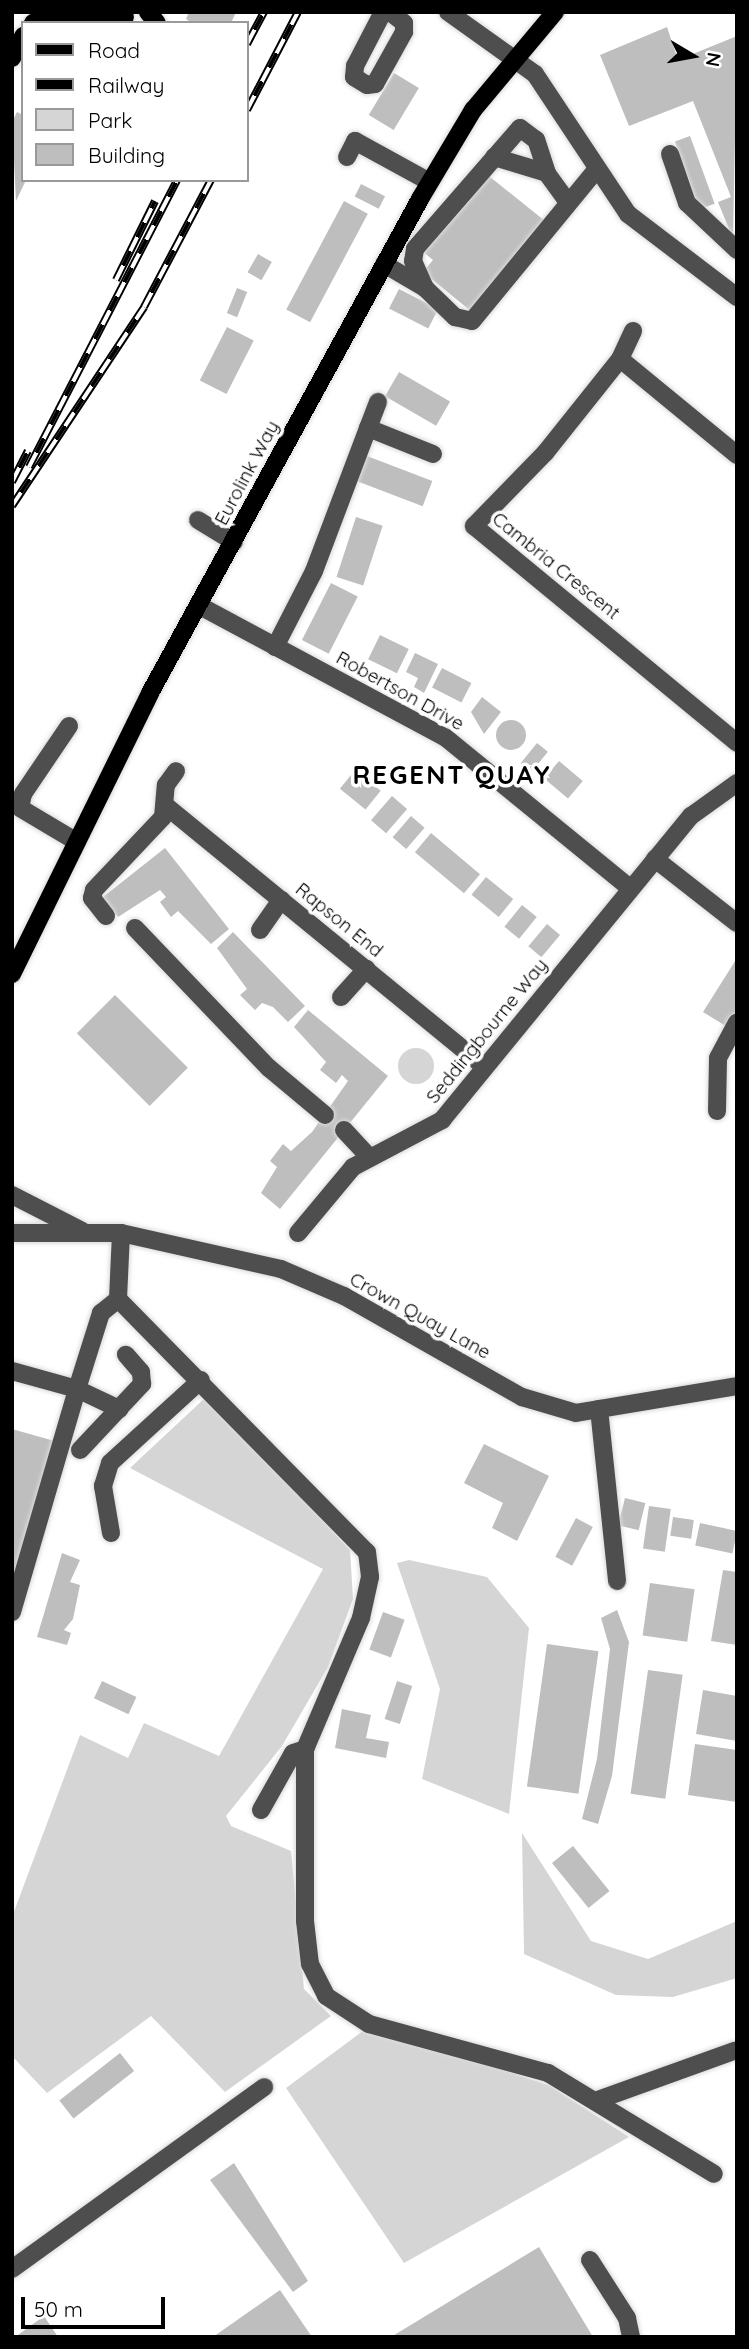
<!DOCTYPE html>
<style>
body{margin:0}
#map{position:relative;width:749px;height:2349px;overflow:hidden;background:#fff;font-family:Quicksand,sans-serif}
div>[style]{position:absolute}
.green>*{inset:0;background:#d5d5d5}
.round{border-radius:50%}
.building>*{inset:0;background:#bebebe;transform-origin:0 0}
.roads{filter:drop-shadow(0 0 2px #dbdbdb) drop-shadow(0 0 2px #dbdbdb)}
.minor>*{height:18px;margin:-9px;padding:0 9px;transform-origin:9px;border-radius:9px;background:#4e4e4e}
.major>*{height:18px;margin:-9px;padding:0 9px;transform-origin:9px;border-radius:9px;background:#000}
.rail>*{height:8px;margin-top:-4px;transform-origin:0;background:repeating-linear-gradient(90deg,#fff 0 16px,#000 0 32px);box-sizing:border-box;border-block:2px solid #000}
span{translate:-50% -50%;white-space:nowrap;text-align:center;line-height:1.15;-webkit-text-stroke:7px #fff;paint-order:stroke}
.street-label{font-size:19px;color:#000}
.district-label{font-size:26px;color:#000;font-weight:700;letter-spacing:2px}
.frame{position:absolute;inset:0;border:14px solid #000;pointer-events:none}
.legend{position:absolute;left:21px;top:21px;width:228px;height:161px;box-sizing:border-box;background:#fff;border:2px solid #999;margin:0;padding:9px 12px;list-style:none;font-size:21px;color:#000}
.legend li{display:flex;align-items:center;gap:14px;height:35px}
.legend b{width:35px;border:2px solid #999}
.north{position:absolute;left:658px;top:21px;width:70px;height:70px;-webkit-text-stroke:5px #fff;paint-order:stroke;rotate:100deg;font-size:19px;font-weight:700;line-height:28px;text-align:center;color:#000}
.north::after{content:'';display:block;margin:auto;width:24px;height:32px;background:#000;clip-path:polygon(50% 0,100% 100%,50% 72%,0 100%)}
.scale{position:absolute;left:21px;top:2297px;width:144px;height:32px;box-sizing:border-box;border:4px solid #000;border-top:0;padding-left:9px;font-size:21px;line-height:24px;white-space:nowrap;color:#000;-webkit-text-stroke:5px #fff;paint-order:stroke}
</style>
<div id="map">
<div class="green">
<div class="round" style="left:398px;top:1048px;width:36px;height:36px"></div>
<div style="clip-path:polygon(206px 1397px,350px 1550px,353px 1599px,328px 1667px,282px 1746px,226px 1816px,231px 1826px,291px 1851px,304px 1989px,331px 2016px,225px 2092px,151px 2016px,47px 2093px,12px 2056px,12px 1917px,80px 1735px,128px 1758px,144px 1723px,219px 1756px,323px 1569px,130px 1468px)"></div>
<div style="clip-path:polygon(409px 1560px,487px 1577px,529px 1628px,509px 1814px,422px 1779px,440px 1689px,397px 1563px)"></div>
<div style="clip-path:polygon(522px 1833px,591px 1941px,648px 1959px,737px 1921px,737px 1978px,673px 1997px,616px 1995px,524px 1954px)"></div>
<div style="clip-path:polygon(363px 2031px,429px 2044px,550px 2086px,629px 2137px,404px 2263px,286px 2088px)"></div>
</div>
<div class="building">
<div style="clip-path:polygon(189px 12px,236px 12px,231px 23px,192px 23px,186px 19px)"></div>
<div style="clip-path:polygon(667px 27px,678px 60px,737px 36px,733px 239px,718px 202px,731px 197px,693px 101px,629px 126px,600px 55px)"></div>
<div style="left:394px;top:73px;width:29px;height:49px;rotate:31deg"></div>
<div style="clip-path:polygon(17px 112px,23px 115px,26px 180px,16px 201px,12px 122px)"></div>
<div style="left:690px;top:136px;width:72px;height:16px;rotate:70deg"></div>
<div style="clip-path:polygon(484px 172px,545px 221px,472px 312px,423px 272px,433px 260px,422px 251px)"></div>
<div style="left:361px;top:184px;width:27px;height:14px;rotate:27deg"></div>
<div style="left:344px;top:201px;width:27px;height:123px;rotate:28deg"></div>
<div style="left:258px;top:254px;width:16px;height:21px;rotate:30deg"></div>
<div style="left:237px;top:288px;width:11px;height:27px;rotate:22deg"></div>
<div style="left:399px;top:289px;width:44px;height:22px;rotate:27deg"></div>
<div style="left:227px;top:327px;width:30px;height:60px;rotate:27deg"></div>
<div style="left:399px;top:372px;width:59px;height:28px;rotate:30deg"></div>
<div style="left:367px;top:456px;width:70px;height:27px;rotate:21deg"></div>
<div style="left:356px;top:517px;width:28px;height:63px;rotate:18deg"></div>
<div style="left:331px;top:583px;width:30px;height:64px;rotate:27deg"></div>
<div style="left:380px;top:635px;width:32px;height:27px;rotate:26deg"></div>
<div style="clip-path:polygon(415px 653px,438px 664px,424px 693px,414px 687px,418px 678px,406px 672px)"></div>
<div style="left:442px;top:668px;width:33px;height:22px;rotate:27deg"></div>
<div style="clip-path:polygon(482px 697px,501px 712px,484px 734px,471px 712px)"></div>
<div class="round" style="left:496px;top:720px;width:30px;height:30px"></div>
<div style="left:537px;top:743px;width:14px;height:26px;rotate:39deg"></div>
<div style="left:559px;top:761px;width:31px;height:23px;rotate:40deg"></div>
<div style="left:355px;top:770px;width:33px;height:24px;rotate:39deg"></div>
<div style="left:392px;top:796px;width:20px;height:32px;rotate:41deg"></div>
<div style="left:411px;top:816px;width:18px;height:28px;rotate:41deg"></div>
<div style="left:431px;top:833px;width:64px;height:25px;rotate:40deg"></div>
<div style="clip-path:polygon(165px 848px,229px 929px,211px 944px,178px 911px,171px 917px,160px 902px,166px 897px,160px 890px,118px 917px,103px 897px)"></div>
<div style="left:486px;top:877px;width:35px;height:23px;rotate:39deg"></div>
<div style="left:522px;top:905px;width:19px;height:28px;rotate:39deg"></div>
<div style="left:547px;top:924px;width:17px;height:29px;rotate:40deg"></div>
<div style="clip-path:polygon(233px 932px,305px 1006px,288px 1022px,273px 1007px,262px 1003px,255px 1010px,240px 995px,247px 989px,217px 948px)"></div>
<div style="clip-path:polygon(737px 958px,737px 1015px,729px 1028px,703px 1012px)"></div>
<div style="left:115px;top:995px;width:103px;height:54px;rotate:45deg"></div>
<div style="clip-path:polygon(308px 1010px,388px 1076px,280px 1209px,261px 1193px,277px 1167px,270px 1161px,283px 1144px,291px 1151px,312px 1132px,348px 1081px,342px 1075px,336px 1083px,320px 1070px,326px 1062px,294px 1027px)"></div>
<div style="clip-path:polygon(12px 1429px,58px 1442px,12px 1597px)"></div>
<div style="clip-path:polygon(484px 1444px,549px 1476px,517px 1541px,492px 1528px,503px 1503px,464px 1483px)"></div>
<div style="left:625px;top:1498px;width:21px;height:28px;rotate:14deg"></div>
<div style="left:649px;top:1506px;width:22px;height:43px;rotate:8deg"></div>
<div style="left:673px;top:1517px;width:21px;height:19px;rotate:8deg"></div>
<div style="left:576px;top:1518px;width:19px;height:44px;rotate:28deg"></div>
<div style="left:700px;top:1523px;width:38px;height:23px;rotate:12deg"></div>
<div style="clip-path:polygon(62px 1553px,80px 1560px,70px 1582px,80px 1585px,73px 1619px,64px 1630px,71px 1633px,67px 1645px,37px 1637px)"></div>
<div style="clip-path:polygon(723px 1570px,737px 1572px,737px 1645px,711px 1641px)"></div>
<div style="left:650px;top:1583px;width:45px;height:53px;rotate:8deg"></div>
<div style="clip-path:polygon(617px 1610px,629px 1642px,612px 1776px,598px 1824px,582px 1819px,597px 1759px,610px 1649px,601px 1618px)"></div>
<div style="left:383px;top:1612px;width:23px;height:40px;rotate:20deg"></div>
<div style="left:547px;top:1644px;width:52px;height:144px;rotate:8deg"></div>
<div style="left:648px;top:1670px;width:35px;height:125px;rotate:8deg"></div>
<div style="left:102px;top:1681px;width:38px;height:19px;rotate:25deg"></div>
<div style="left:397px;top:1681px;width:16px;height:40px;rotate:18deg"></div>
<div style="clip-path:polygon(703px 1690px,737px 1696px,737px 1741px,696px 1734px)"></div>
<div style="clip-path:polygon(342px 1709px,371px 1715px,366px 1738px,389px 1742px,386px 1758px,335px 1748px)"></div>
<div style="clip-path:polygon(695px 1744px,737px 1750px,737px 1802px,688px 1795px)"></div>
<div style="left:573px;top:1846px;width:58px;height:27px;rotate:51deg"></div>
<div style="left:120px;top:2053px;width:23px;height:77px;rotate:52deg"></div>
<div style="clip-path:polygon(234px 2163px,308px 2281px,293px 2292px,210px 2180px)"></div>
<div style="clip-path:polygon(539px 2247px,593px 2337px,391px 2337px)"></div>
<div style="clip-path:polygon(280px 2290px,312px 2337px,213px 2337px)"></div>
<div style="clip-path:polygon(44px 2316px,58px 2337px,15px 2337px)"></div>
</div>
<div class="roads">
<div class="minor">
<div style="left:383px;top:12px;width:61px;rotate:117.4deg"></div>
<div style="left:355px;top:66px;width:11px;rotate:95deg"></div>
<div style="left:354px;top:77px;width:15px;rotate:32deg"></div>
<div style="left:367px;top:85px;width:8px;rotate:-7deg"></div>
<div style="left:375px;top:84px;width:60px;rotate:-60.9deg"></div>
<div style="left:404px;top:32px;width:9px;rotate:-90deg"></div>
<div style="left:404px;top:23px;width:18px;rotate:-142deg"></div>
<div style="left:448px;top:12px;width:107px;rotate:35.5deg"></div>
<div style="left:535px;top:74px;width:168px;rotate:56.4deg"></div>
<div style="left:628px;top:214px;width:137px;rotate:37.3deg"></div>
<div style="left:670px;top:154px;width:52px;rotate:70.9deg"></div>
<div style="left:687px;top:203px;width:69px;rotate:43.2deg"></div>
<div style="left:347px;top:157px;width:18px;rotate:-63deg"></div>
<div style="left:355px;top:141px;width:85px;rotate:28.7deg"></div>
<div style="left:494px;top:157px;width:55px;rotate:16.8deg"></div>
<div style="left:567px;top:201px;width:34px;rotate:-126deg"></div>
<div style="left:547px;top:173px;width:35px;rotate:-108deg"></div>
<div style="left:536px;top:140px;width:20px;rotate:-143deg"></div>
<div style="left:520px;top:128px;width:160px;rotate:131deg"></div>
<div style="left:415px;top:249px;width:12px;rotate:99deg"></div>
<div style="left:413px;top:261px;width:30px;rotate:66deg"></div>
<div style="left:425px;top:288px;width:42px;rotate:44deg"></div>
<div style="left:455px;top:317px;width:17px;rotate:13deg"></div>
<div style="left:472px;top:321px;width:197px;rotate:-50.6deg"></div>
<div style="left:384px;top:264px;width:48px;rotate:30.3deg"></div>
<div style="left:620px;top:359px;width:31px;rotate:-65deg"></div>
<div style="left:368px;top:428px;width:28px;rotate:-69deg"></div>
<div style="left:737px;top:455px;width:151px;rotate:-140.6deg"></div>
<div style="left:620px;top:359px;width:120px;rotate:128.6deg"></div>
<div style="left:545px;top:453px;width:102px;rotate:134.2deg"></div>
<div style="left:474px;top:526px;width:341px;rotate:39.5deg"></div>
<div style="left:198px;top:520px;width:42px;rotate:31.4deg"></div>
<div style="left:200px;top:606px;width:279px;rotate:28.2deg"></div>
<div style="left:446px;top:738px;width:237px;rotate:39.2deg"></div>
<div style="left:275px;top:647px;width:85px;rotate:-62.8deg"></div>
<div style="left:314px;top:571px;width:153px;rotate:-69.3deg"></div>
<div style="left:368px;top:428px;width:70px;rotate:21.8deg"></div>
<div style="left:69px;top:726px;width:82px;rotate:124.1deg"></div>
<div style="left:23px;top:794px;width:14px;rotate:102deg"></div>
<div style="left:20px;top:808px;width:66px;rotate:30.8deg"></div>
<div style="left:166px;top:806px;width:412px;rotate:39.3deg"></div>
<div style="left:655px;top:859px;width:104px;rotate:38deg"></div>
<div style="left:106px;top:916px;width:23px;rotate:-128deg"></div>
<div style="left:92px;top:898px;width:8px;rotate:-76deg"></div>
<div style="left:94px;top:890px;width:100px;rotate:-46.6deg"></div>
<div style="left:163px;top:817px;width:32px;rotate:-85deg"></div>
<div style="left:166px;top:785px;width:17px;rotate:-54deg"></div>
<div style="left:135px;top:928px;width:194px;rotate:46.3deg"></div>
<div style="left:269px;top:1068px;width:73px;rotate:40deg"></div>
<div style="left:260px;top:930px;width:37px;rotate:-55deg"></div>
<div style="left:341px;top:997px;width:38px;rotate:-48deg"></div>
<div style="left:717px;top:1111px;width:53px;rotate:-88.9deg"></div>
<div style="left:718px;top:1058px;width:40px;rotate:-62deg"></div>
<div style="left:344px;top:1130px;width:38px;rotate:47deg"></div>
<div style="left:12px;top:1195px;width:79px;rotate:27.2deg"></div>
<div style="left:12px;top:1233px;width:109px"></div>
<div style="left:121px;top:1233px;width:164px;rotate:12.7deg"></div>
<div style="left:281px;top:1269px;width:69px;rotate:23.2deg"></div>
<div style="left:344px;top:1296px;width:205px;rotate:29.6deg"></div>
<div style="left:522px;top:1397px;width:56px;rotate:16.5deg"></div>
<div style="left:576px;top:1413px;width:163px;rotate:-9.5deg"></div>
<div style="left:121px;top:1233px;width:66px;rotate:92.6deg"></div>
<div style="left:118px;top:1299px;width:355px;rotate:45.5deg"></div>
<div style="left:367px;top:1552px;width:25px;rotate:83deg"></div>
<div style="left:370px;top:1577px;width:42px;rotate:102.4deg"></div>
<div style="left:361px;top:1618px;width:142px;rotate:113.1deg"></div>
<div style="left:305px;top:1749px;width:172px;rotate:90deg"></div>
<div style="left:305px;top:1921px;width:43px;rotate:83.4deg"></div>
<div style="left:310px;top:1964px;width:36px;rotate:63deg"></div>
<div style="left:326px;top:1996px;width:51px;rotate:33.1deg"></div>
<div style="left:369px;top:2024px;width:186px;rotate:15.3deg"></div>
<div style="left:548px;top:2073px;width:194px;rotate:31.3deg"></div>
<div style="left:298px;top:1233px;width:86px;rotate:-50.2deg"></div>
<div style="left:353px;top:1167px;width:101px;rotate:-27.8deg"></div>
<div style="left:442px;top:1120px;width:393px;rotate:-50.7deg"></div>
<div style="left:691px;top:816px;width:57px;rotate:-35.7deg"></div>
<div style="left:12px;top:1371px;width:67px;rotate:15.5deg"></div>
<div style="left:77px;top:1389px;width:80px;rotate:-72.5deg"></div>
<div style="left:101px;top:1313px;width:22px;rotate:-39deg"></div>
<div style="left:599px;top:1409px;width:173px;rotate:84deg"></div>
<div style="left:80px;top:1450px;width:91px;rotate:-46.8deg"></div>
<div style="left:142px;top:1384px;width:12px;rotate:-95deg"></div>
<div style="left:141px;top:1372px;width:23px;rotate:-131deg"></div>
<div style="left:111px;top:1533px;width:48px;rotate:-99.7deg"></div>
<div style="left:103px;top:1486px;width:24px;rotate:-73deg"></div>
<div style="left:110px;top:1463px;width:123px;rotate:-42.4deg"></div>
<div style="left:12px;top:1612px;width:232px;rotate:-73.7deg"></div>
<div style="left:77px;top:1389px;width:47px;rotate:25.5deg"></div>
<div style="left:261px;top:1810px;width:65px;rotate:-60.7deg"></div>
<div style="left:293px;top:1753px;width:13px;rotate:-18deg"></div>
<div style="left:595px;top:2101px;width:148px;rotate:-19.8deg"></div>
<div style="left:590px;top:2260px;width:69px;rotate:57.5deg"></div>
<div style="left:627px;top:2318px;width:19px;rotate:78deg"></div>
<div style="left:12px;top:2269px;width:311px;rotate:-35.8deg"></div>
</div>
<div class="major">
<div style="left:148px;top:12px;width:14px;rotate:51deg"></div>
<div style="left:33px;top:23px;width:19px;rotate:-28deg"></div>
<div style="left:50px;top:14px;width:75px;rotate:2.3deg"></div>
<div style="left:12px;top:58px;width:25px;rotate:-63deg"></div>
<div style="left:12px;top:974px;width:313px;rotate:-63.8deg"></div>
<div style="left:150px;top:693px;width:563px;rotate:-61.34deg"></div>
<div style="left:420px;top:199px;width:104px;rotate:-59.2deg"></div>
<div style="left:473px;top:110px;width:128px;rotate:-50.1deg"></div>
</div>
</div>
<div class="rail">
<div style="left:247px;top:44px;width:36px;rotate:-62deg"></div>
<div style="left:247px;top:110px;width:110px;rotate:-62.5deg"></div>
<div style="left:116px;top:280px;width:88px;rotate:-63.7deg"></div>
<div style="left:29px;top:467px;width:323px;rotate:-62.7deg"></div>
<div style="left:12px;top:482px;width:35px;rotate:-63deg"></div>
<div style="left:12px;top:506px;width:239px;rotate:-56.4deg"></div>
<div style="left:144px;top:307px;width:144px;rotate:-62.2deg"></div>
</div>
<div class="street-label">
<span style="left:247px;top:473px;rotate:-62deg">Eurolink Way</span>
<span style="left:556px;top:566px;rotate:39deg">Cambria Crescent</span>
<span style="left:400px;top:691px;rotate:29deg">Robertson Drive</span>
<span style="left:339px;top:920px;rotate:39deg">Rapson End</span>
<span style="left:487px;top:1031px;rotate:-51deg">Seddingbourne Way</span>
<span style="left:420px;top:1316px;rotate:29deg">Crown Quay Lane</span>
</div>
<div class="district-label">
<span style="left:452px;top:775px">REGENT QUAY</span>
</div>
<div class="frame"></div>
<ul class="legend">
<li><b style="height:9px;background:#000"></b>Road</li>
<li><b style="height:9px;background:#000"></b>Railway</li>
<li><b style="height:19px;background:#d5d5d5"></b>Park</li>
<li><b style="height:19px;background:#bebebe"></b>Building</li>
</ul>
<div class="north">N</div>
<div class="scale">50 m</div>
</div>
